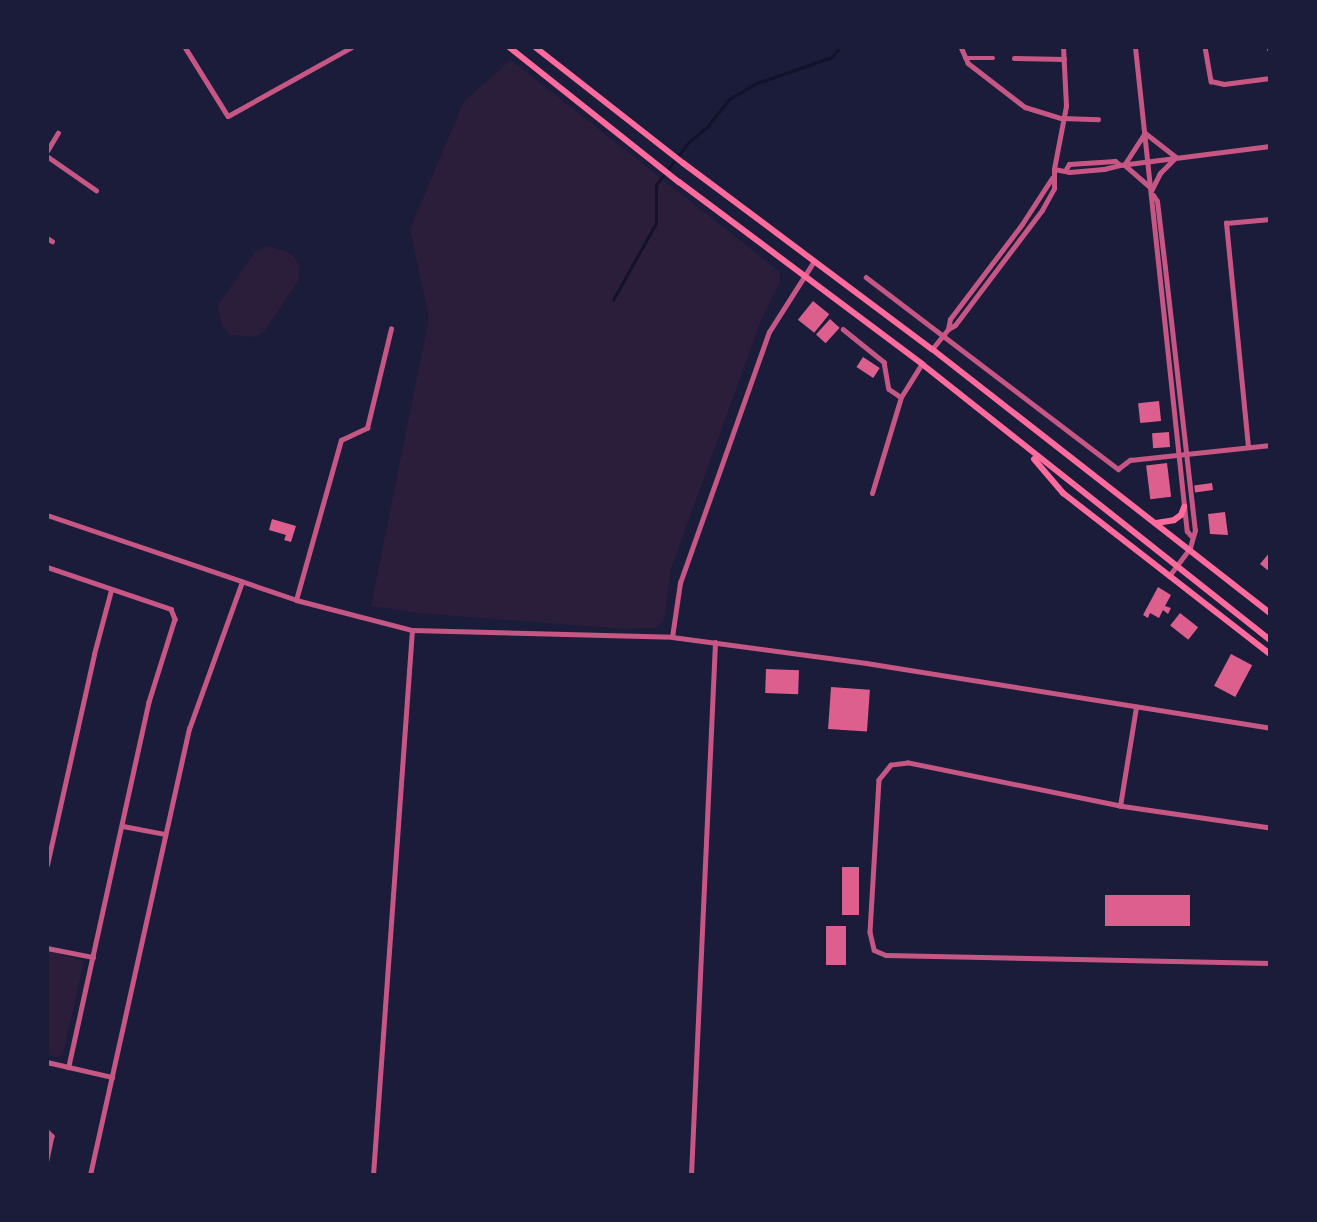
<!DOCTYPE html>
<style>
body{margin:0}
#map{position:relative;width:1317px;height:1222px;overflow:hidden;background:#1b1b3a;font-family:"Noto Sans",sans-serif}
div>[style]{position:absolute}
.green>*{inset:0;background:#2a1e3b}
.stream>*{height:2.5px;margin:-1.25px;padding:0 1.25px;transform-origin:1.25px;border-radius:1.25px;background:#12122b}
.building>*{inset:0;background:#dd5f8e;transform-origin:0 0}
.minor>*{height:4.5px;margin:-2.25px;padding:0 2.25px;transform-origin:2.25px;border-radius:2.25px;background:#c65784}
.tertiary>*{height:5px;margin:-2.5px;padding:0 2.5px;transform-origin:2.5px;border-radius:2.5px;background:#c65784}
.primary>*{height:6px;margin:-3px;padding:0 3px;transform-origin:3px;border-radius:3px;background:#ff6b9d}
span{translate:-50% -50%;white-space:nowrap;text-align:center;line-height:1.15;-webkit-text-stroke:6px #1b1b3a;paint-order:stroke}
.frame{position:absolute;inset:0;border:49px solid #1b1b3a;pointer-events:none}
</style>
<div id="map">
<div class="green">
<div style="clip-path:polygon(511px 60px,779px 271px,780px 281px,761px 320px,671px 569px,664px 620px,656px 628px,624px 629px,418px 613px,371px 606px,429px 318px,410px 229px,464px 101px)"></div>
<div style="clip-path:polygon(266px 246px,286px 251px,295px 258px,300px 268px,298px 281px,264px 332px,255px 337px,231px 335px,222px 326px,218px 305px,255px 252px)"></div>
<div style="clip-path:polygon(47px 951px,84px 961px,63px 1054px,58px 1057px,47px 1055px)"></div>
</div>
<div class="stream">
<div style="left:613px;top:300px;width:88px;rotate:-60.8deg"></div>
<div style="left:656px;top:223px;width:38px;rotate:-90deg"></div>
<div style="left:656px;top:185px;width:54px;rotate:-52.5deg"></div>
<div style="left:689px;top:142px;width:25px;rotate:-40deg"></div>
<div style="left:708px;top:126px;width:34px;rotate:-52deg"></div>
<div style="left:729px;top:99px;width:32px;rotate:-30deg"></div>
<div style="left:757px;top:83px;width:79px;rotate:-19.1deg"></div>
<div style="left:832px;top:57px;width:13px;rotate:-51deg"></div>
</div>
<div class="building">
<div style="left:813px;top:301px;width:21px;height:24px;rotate:39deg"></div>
<div style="left:830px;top:319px;width:13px;height:21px;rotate:42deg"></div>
<div style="left:863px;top:357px;width:20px;height:12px;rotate:33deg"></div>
<div style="left:1159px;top:401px;width:20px;height:21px;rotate:84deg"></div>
<div style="left:1169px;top:432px;width:15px;height:17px;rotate:86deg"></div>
<div style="left:1167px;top:463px;width:34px;height:21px;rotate:83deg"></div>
<div style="left:1212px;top:483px;width:7px;height:18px;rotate:82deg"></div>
<div style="clip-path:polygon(1225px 512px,1228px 535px,1210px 534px,1208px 514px)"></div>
<div style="clip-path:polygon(272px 519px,296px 526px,291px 542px,284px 540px,286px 535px,269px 530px)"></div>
<div style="clip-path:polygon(1270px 552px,1270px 572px,1260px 564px)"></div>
<div style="clip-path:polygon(1158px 587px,1171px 595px,1165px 606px,1171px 608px,1168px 614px,1163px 610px,1159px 618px,1150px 613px,1148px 618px,1143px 615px)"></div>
<div style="left:1180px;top:613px;width:23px;height:16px;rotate:38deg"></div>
<div style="left:1231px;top:654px;width:24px;height:36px;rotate:28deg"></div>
<div style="left:766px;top:669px;width:33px;height:24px;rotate:2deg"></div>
<div style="left:831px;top:687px;width:39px;height:42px;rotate:4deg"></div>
<div style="left:842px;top:867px;width:17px;height:48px"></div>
<div style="left:1105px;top:895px;width:85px;height:31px"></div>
<div style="left:846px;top:926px;width:39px;height:20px;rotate:90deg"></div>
</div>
<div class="minor">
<div style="left:185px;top:47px;width:81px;rotate:58.1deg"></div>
<div style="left:228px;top:116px;width:142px;rotate:-29.1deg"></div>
<div style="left:961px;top:47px;width:17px;rotate:66deg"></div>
<div style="left:968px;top:63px;width:72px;rotate:37.7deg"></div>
<div style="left:1025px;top:107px;width:39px;rotate:17deg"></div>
<div style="left:1062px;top:118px;width:36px;rotate:2deg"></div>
<div style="left:1205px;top:47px;width:35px;rotate:80deg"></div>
<div style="left:1211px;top:81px;width:13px;rotate:13deg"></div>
<div style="left:1224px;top:84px;width:46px;rotate:-7.4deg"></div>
<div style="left:1269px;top:47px;width:3px;rotate:72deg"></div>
<div style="left:965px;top:58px;width:28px"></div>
<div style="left:1014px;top:58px;width:50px;rotate:1.1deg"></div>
<div style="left:47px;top:151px;width:21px;rotate:-59deg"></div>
<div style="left:47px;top:156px;width:60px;rotate:34.8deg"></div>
<div style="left:1054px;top:169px;width:64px;rotate:-79.2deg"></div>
<div style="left:1066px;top:106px;width:59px;rotate:-92.9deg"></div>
<div style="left:47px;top:238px;width:6px;rotate:31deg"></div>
<div style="left:866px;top:277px;width:317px;rotate:37.3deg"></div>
<div style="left:1118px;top:469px;width:15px;rotate:-37deg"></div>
<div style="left:1130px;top:460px;width:141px;rotate:-6.1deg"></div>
<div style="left:843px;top:329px;width:53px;rotate:38.8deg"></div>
<div style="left:884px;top:362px;width:27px;rotate:80deg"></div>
<div style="left:889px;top:389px;width:14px;rotate:34deg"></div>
<div style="left:1248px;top:447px;width:225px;rotate:-95.6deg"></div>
<div style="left:1226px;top:223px;width:44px;rotate:-5.2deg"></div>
<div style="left:47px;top:567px;width:131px;rotate:18.7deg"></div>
<div style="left:171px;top:609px;width:11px;rotate:68deg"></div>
<div style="left:175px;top:619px;width:87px;rotate:107.4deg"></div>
<div style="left:149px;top:702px;width:374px;rotate:102.4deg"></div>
<div style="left:296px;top:600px;width:166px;rotate:-74.3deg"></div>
<div style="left:341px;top:440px;width:29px;rotate:-25deg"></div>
<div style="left:367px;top:428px;width:102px;rotate:-76.4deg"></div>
<div style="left:672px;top:637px;width:55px;rotate:-81.6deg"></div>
<div style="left:680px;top:583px;width:266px;rotate:-70.5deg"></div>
<div style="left:769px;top:332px;width:84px;rotate:-57.6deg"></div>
<div style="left:1120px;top:806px;width:100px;rotate:-80.8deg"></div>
<div style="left:123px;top:826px;width:43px;rotate:10.8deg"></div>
<div style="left:1270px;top:828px;width:152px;rotate:-171.7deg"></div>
<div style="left:1120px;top:806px;width:216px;rotate:-168.5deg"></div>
<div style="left:908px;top:763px;width:17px;rotate:173deg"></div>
<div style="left:891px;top:765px;width:19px;rotate:129deg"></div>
<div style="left:879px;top:780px;width:152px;rotate:93.4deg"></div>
<div style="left:870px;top:932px;width:18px;rotate:77deg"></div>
<div style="left:874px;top:950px;width:13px;rotate:23deg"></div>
<div style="left:886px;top:955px;width:384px;rotate:1.2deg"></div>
<div style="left:47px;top:865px;width:216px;rotate:-77.4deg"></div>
<div style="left:94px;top:654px;width:66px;rotate:-75.1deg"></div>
<div style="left:47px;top:948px;width:47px;rotate:11.1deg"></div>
<div style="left:47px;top:1062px;width:67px;rotate:13deg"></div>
<div style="left:47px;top:1131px;width:7px;rotate:45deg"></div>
<div style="left:52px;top:1136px;width:25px;rotate:102deg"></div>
<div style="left:90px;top:1175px;width:457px;rotate:-77.5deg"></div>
<div style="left:189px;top:729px;width:156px;rotate:-70.2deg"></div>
<div style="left:373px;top:1175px;width:546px;rotate:-85.91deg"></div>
<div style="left:691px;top:1175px;width:533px;rotate:-87.42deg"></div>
</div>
<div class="tertiary">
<div style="left:1135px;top:47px;width:487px;rotate:83.9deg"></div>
<div style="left:1187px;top:531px;width:6px;rotate:51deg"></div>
<div style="left:1145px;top:133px;width:39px;rotate:38deg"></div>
<div style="left:1176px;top:157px;width:23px;rotate:135deg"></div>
<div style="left:1160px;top:173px;width:18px;rotate:117deg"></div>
<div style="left:1152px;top:189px;width:37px;rotate:-139deg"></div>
<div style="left:1124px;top:165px;width:38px;rotate:-57deg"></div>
<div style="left:1066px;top:169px;width:6px;rotate:-59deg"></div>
<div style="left:1069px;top:164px;width:46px;rotate:-3.7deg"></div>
<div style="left:1115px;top:161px;width:6px;rotate:39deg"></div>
<div style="left:1153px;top:195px;width:7px;rotate:56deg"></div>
<div style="left:1157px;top:201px;width:67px;rotate:83.2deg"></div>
<div style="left:1165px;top:268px;width:264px;rotate:83.5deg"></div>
<div style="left:1195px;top:530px;width:19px;rotate:106deg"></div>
<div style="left:1190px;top:548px;width:35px;rotate:127deg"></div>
<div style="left:948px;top:329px;width:10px;rotate:-79deg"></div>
<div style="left:950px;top:319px;width:119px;rotate:-52.8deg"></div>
<div style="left:1022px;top:224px;width:55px;rotate:-56.9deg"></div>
<div style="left:932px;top:349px;width:26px;rotate:-51deg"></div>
<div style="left:948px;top:329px;width:8px;rotate:-30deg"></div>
<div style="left:955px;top:325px;width:144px;rotate:-52.9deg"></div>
<div style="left:1042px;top:210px;width:25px;rotate:-61deg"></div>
<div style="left:1054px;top:188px;width:19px;rotate:-90deg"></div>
<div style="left:1054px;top:169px;width:15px;rotate:11deg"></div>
<div style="left:1069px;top:172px;width:35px;rotate:-5deg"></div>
<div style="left:1104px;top:169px;width:16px;rotate:-14deg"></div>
<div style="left:1120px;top:165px;width:151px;rotate:-7.2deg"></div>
<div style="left:872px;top:493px;width:100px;rotate:-73.2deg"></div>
<div style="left:901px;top:397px;width:39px;rotate:-58deg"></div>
<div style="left:47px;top:515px;width:263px;rotate:18.8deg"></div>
<div style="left:296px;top:600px;width:120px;rotate:14.5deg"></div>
<div style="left:412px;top:630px;width:260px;rotate:1.5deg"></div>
<div style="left:672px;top:637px;width:196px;rotate:7.6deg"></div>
<div style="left:866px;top:663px;width:409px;rotate:9.1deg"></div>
</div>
<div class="primary">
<div style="left:509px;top:47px;width:217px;rotate:38.5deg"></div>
<div style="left:679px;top:182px;width:304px;rotate:36.8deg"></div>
<div style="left:922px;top:364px;width:444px;rotate:38.4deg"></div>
<div style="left:535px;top:47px;width:188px;rotate:38.1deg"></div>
<div style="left:683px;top:163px;width:311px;rotate:36.8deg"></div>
<div style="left:932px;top:349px;width:429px;rotate:38deg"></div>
<div style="left:1034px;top:459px;width:45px;rotate:49.5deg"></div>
<div style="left:1063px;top:493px;width:262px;rotate:37.9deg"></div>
<div style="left:1156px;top:523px;width:18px;rotate:-9deg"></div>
<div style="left:1174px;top:520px;width:9px;rotate:-36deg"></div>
<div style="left:1181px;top:515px;width:9px;rotate:-69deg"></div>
</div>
<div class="frame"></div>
</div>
